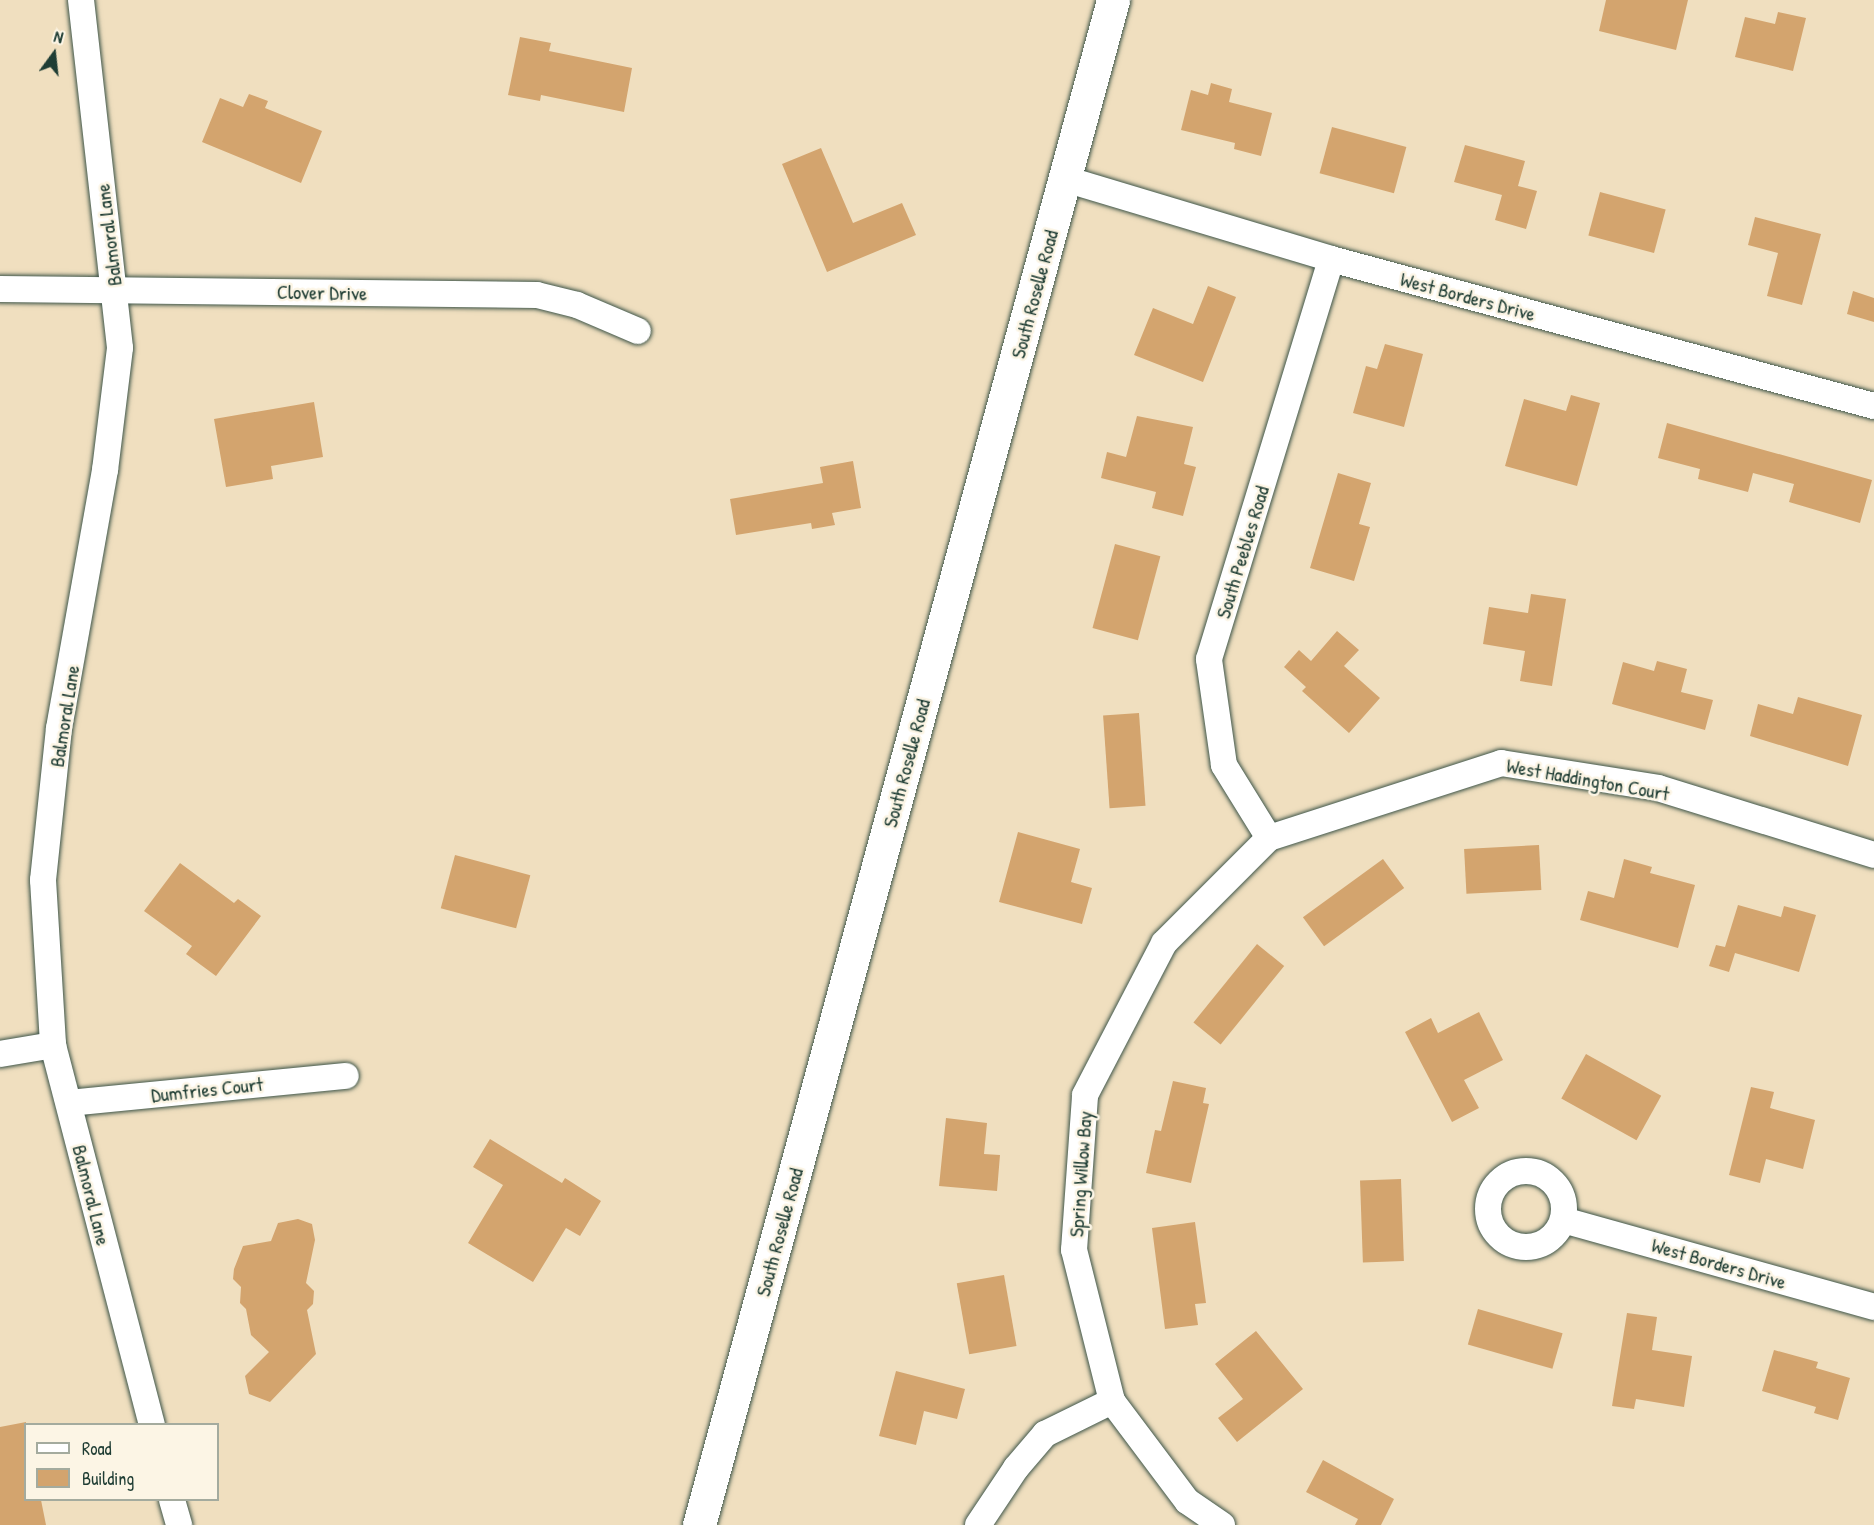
<!DOCTYPE html>
<style>
body{margin:0}
#map{position:relative;width:1874px;height:1525px;overflow:hidden;background:#f0dfbf;font-family:"Patrick Hand",sans-serif}
div>[style]{position:absolute}
.building>*{inset:0;background:#d3a46e;transform-origin:0 0}
.roads{filter:drop-shadow(0 0 2px #3e5549) drop-shadow(0 0 2px #3e5549)}
.street>*{height:26px;margin:-13px;padding:0 13px;transform-origin:13px;border-radius:13px;background:#fff}
.street>.ring{margin:-13px;padding:0;box-sizing:content-box;background:none;border:26px solid #fff;border-radius:50%}
.secondary>*{height:33px;margin:-16.5px;padding:0 16.5px;transform-origin:16.5px;border-radius:16.5px;background:#fff}
span{translate:-50% -50%;white-space:nowrap;text-align:center;line-height:1.15;-webkit-text-stroke:5px #fcf5e5;paint-order:stroke}
.street-label{font-size:20px;color:#1f3d34}
.legend{position:absolute;left:24px;top:1423px;width:195px;height:78px;box-sizing:border-box;background:#fcf5e5;border:2px solid #a4ab9e;margin:0;padding:8px 10px;list-style:none;font-size:18px;color:#1f3d34}
.legend li{display:flex;align-items:center;gap:12px;height:30px}
.legend b{width:30px;border:2px solid #a4ab9e}
.north{position:absolute;left:24px;top:24px;width:60px;height:60px;-webkit-text-stroke:4px #fcf5e5;paint-order:stroke;rotate:15deg;font-size:16px;font-weight:700;line-height:24px;text-align:center;color:#1f3d34}
.north::after{content:'';display:block;margin:auto;width:21px;height:27px;background:#1f3d34;clip-path:polygon(50% 0,100% 100%,50% 72%,0 100%)}
</style>
<div id="map">
<div class="building">
<div style="clip-path:polygon(1606px 0,1688px 0,1676px 50px,1599px 31px)"></div>
<div style="clip-path:polygon(1778px 12px,1806px 18px,1793px 71px,1735px 57px,1745px 17px,1775px 24px)"></div>
<div style="clip-path:polygon(520px 37px,551px 43px,549px 51px,632px 68px,624px 112px,541px 95px,540px 101px,508px 95px)"></div>
<div style="clip-path:polygon(1211px 83px,1232px 89px,1229px 102px,1272px 113px,1261px 156px,1234px 149px,1235px 143px,1181px 130px,1191px 90px,1208px 95px)"></div>
<div style="clip-path:polygon(249px 94px,268px 101px,265px 108px,322px 131px,301px 183px,202px 142px,220px 98px,243px 107px)"></div>
<div style="left:1332px;top:127px;width:77px;height:48px;rotate:15deg"></div>
<div style="clip-path:polygon(1465px 145px,1525px 161px,1518px 186px,1537px 191px,1526px 229px,1495px 220px,1502px 195px,1454px 182px)"></div>
<div style="clip-path:polygon(821px 148px,853px 223px,902px 203px,916px 235px,827px 272px,782px 164px)"></div>
<div style="left:1600px;top:192px;width:68px;height:45px;rotate:15deg"></div>
<div style="clip-path:polygon(1755px 217px,1821px 234px,1802px 305px,1767px 296px,1778px 253px,1748px 245px)"></div>
<div style="clip-path:polygon(1208px 286px,1236px 297px,1203px 382px,1134px 355px,1153px 308px,1193px 324px)"></div>
<div style="clip-path:polygon(1853px 291px,1874px 298px,1874px 322px,1847px 314px)"></div>
<div style="clip-path:polygon(1385px 344px,1423px 354px,1404px 427px,1353px 413px,1366px 366px,1377px 369px)"></div>
<div style="clip-path:polygon(1571px 395px,1600px 403px,1577px 486px,1505px 466px,1524px 399px,1566px 411px)"></div>
<div style="clip-path:polygon(314px 402px,323px 457px,271px 466px,273px 479px,226px 487px,214px 419px)"></div>
<div style="clip-path:polygon(1137px 416px,1193px 427px,1184px 464px,1196px 467px,1183px 516px,1152px 508px,1156px 492px,1101px 478px,1107px 452px,1126px 457px)"></div>
<div style="clip-path:polygon(1667px 423px,1872px 480px,1860px 523px,1789px 502px,1794px 484px,1753px 473px,1748px 492px,1698px 479px,1700px 469px,1658px 458px)"></div>
<div style="clip-path:polygon(853px 461px,861px 508px,832px 513px,835px 525px,812px 529px,811px 523px,736px 535px,730px 499px,823px 483px,820px 467px)"></div>
<div style="clip-path:polygon(1338px 473px,1371px 483px,1359px 524px,1370px 527px,1354px 581px,1310px 568px)"></div>
<div style="left:1115px;top:544px;width:47px;height:87px;rotate:15deg"></div>
<div style="clip-path:polygon(1531px 594px,1566px 599px,1552px 686px,1520px 681px,1525px 651px,1483px 644px,1489px 607px,1528px 613px)"></div>
<div style="clip-path:polygon(1337px 631px,1359px 650px,1344px 666px,1380px 698px,1349px 733px,1302px 691px,1306px 687px,1284px 667px,1299px 650px,1311px 661px)"></div>
<div style="clip-path:polygon(1657px 661px,1687px 669px,1681px 692px,1713px 700px,1705px 730px,1612px 704px,1623px 662px,1654px 671px)"></div>
<div style="clip-path:polygon(1798px 697px,1862px 715px,1848px 766px,1750px 736px,1758px 704px,1793px 714px)"></div>
<div style="left:1139px;top:713px;width:93px;height:36px;rotate:86deg"></div>
<div style="clip-path:polygon(1018px 832px,1080px 849px,1071px 882px,1092px 888px,1082px 924px,999px 902px)"></div>
<div style="left:1539px;top:845px;width:45px;height:75px;rotate:87deg"></div>
<div style="left:455px;top:855px;width:78px;height:55px;rotate:15deg"></div>
<div style="left:1383px;top:859px;width:36px;height:99px;rotate:54deg"></div>
<div style="clip-path:polygon(1624px 859px,1652px 867px,1650px 873px,1695px 885px,1678px 948px,1580px 920px,1588px 891px,1614px 898px)"></div>
<div style="clip-path:polygon(180px 863px,234px 903px,238px 899px,261px 916px,216px 976px,186px 954px,192px 946px,144px 911px)"></div>
<div style="clip-path:polygon(1738px 905px,1781px 917px,1784px 906px,1816px 915px,1799px 972px,1735px 953px,1729px 972px,1709px 966px,1716px 945px,1725px 947px)"></div>
<div style="left:1257px;top:944px;width:35px;height:101px;rotate:39deg"></div>
<div style="clip-path:polygon(1479px 1012px,1503px 1060px,1464px 1080px,1479px 1108px,1452px 1122px,1405px 1032px,1431px 1018px,1438px 1033px)"></div>
<div style="left:1586px;top:1054px;width:86px;height:51px;rotate:29deg"></div>
<div style="clip-path:polygon(1173px 1081px,1206px 1088px,1203px 1103px,1209px 1104px,1191px 1183px,1146px 1173px,1155px 1130px,1161px 1131px)"></div>
<div style="clip-path:polygon(1751px 1087px,1774px 1092px,1770px 1108px,1815px 1120px,1803px 1169px,1766px 1159px,1760px 1183px,1729px 1175px)"></div>
<div style="clip-path:polygon(946px 1118px,987px 1123px,984px 1154px,1000px 1155px,997px 1191px,939px 1186px)"></div>
<div style="clip-path:polygon(490px 1139px,562px 1183px,565px 1178px,601px 1201px,580px 1236px,566px 1228px,533px 1282px,468px 1243px,503px 1185px,473px 1167px)"></div>
<div style="left:1401px;top:1179px;width:82px;height:41px;rotate:88deg"></div>
<div style="clip-path:polygon(298px 1219px,312px 1224px,315px 1240px,306px 1283px,314px 1291px,313px 1304px,307px 1310px,316px 1354px,270px 1402px,249px 1394px,245px 1376px,269px 1352px,251px 1335px,246px 1309px,240px 1303px,241px 1287px,233px 1279px,234px 1269px,243px 1246px,271px 1241px,278px 1223px)"></div>
<div style="clip-path:polygon(1195px 1222px,1206px 1303px,1195px 1304px,1198px 1325px,1165px 1329px,1152px 1228px)"></div>
<div style="left:1004px;top:1275px;width:72px;height:48px;rotate:80deg"></div>
<div style="left:1478px;top:1309px;width:88px;height:37px;rotate:16deg"></div>
<div style="clip-path:polygon(1627px 1313px,1657px 1317px,1652px 1350px,1692px 1356px,1684px 1407px,1636px 1399px,1634px 1409px,1612px 1406px)"></div>
<div style="clip-path:polygon(1256px 1331px,1303px 1389px,1237px 1442px,1218px 1418px,1243px 1399px,1215px 1364px)"></div>
<div style="clip-path:polygon(1774px 1350px,1818px 1362px,1816px 1368px,1850px 1378px,1838px 1420px,1814px 1413px,1816px 1407px,1762px 1391px)"></div>
<div style="clip-path:polygon(896px 1371px,965px 1389px,957px 1419px,924px 1411px,916px 1445px,879px 1436px)"></div>
<div style="clip-path:polygon(26px 1422px,26px 1500px,41px 1500px,46px 1525px,0 1525px,0 1427px)"></div>
<div style="clip-path:polygon(1323px 1460px,1394px 1499px,1381px 1525px,1355px 1525px,1358px 1519px,1306px 1492px)"></div>
</div>
<div class="roads">
<div class="street">
<div style="left:81px;top:0;width:350px;rotate:83.6deg"></div>
<div style="left:120px;top:348px;width:123px;rotate:97deg"></div>
<div style="left:105px;top:470px;width:262px;rotate:100.1deg"></div>
<div style="left:59px;top:728px;width:153px;rotate:96deg"></div>
<div style="left:43px;top:880px;width:165px;rotate:86.5deg"></div>
<div style="left:53px;top:1045px;width:392px;rotate:75.4deg"></div>
<div style="left:1065px;top:179px;width:278px;rotate:16.7deg"></div>
<div style="left:1331px;top:259px;width:563px;rotate:15.15deg"></div>
<div style="left:0;top:289px;width:537px;rotate:0.64deg"></div>
<div style="left:537px;top:295px;width:41px;rotate:14deg"></div>
<div style="left:577px;top:305px;width:66px;rotate:23.1deg"></div>
<div style="left:1269px;top:838px;width:86px;rotate:-121.7deg"></div>
<div style="left:1224px;top:765px;width:107px;rotate:-98.1deg"></div>
<div style="left:1209px;top:659px;width:418px;rotate:-73deg"></div>
<div style="left:0;top:1054px;width:54px;rotate:-9.6deg"></div>
<div style="left:69px;top:1103px;width:278px;rotate:-5.6deg"></div>
<div class="ring" style="left:1488px;top:1171px;width:50px;height:50px"></div>
<div style="left:1563px;top:1220px;width:323px;rotate:15.6deg"></div>
<div style="left:172px;top:1500px;width:26px;rotate:74deg"></div>
<div style="left:978px;top:1525px;width:69px;rotate:-56.3deg"></div>
<div style="left:1016px;top:1468px;width:45px;rotate:-49.5deg"></div>
<div style="left:1045px;top:1434px;width:75px;rotate:-26.2deg"></div>
<div style="left:1222px;top:1525px;width:42px;rotate:-145.6deg"></div>
<div style="left:1187px;top:1501px;width:125px;rotate:-126.9deg"></div>
<div style="left:1112px;top:1401px;width:156px;rotate:-104.1deg"></div>
<div style="left:1074px;top:1250px;width:155px;rotate:-85.9deg"></div>
<div style="left:1085px;top:1095px;width:171px;rotate:-62.5deg"></div>
<div style="left:1164px;top:943px;width:148px;rotate:-45deg"></div>
<div style="left:1269px;top:838px;width:244px;rotate:-17.9deg"></div>
<div style="left:1501px;top:763px;width:159px;rotate:9deg"></div>
<div style="left:1658px;top:788px;width:226px;rotate:17.2deg"></div>
</div>
<div class="secondary">
<div style="left:699px;top:1525px;width:1580px;rotate:-74.81deg"></div>
</div>
</div>
<div class="street-label">
<span style="left:108px;top:235px;rotate:-97deg">Balmoral Lane</span>
<span style="left:322px;top:292px;rotate:1deg">Clover Drive</span>
<span style="left:1034px;top:294px;rotate:-75deg">South Roselle Road</span>
<span style="left:1468px;top:296px;rotate:15deg">West Borders Drive</span>
<span style="left:1242px;top:552px;rotate:-73deg">South Peebles Road</span>
<span style="left:64px;top:716px;rotate:-81deg">Balmoral Lane</span>
<span style="left:906px;top:763px;rotate:-75deg">South Roselle Road</span>
<span style="left:1588px;top:779px;rotate:10deg">West Haddington Court</span>
<span style="left:207px;top:1089px;rotate:-6deg">Dumfries Court</span>
<span style="left:1080px;top:1174px;rotate:-86deg">Spring Willow Bay</span>
<span style="left:92px;top:1195px;rotate:76deg">Balmoral Lane</span>
<span style="left:779px;top:1232px;rotate:-75deg">South Roselle Road</span>
<span style="left:1719px;top:1263px;rotate:16deg">West Borders Drive</span>
</div>
<ul class="legend">
<li><b style="height:8px;background:#fff"></b>Road</li>
<li><b style="height:16px;background:#d3a46e"></b>Building</li>
</ul>
<div class="north">N</div>
</div>
